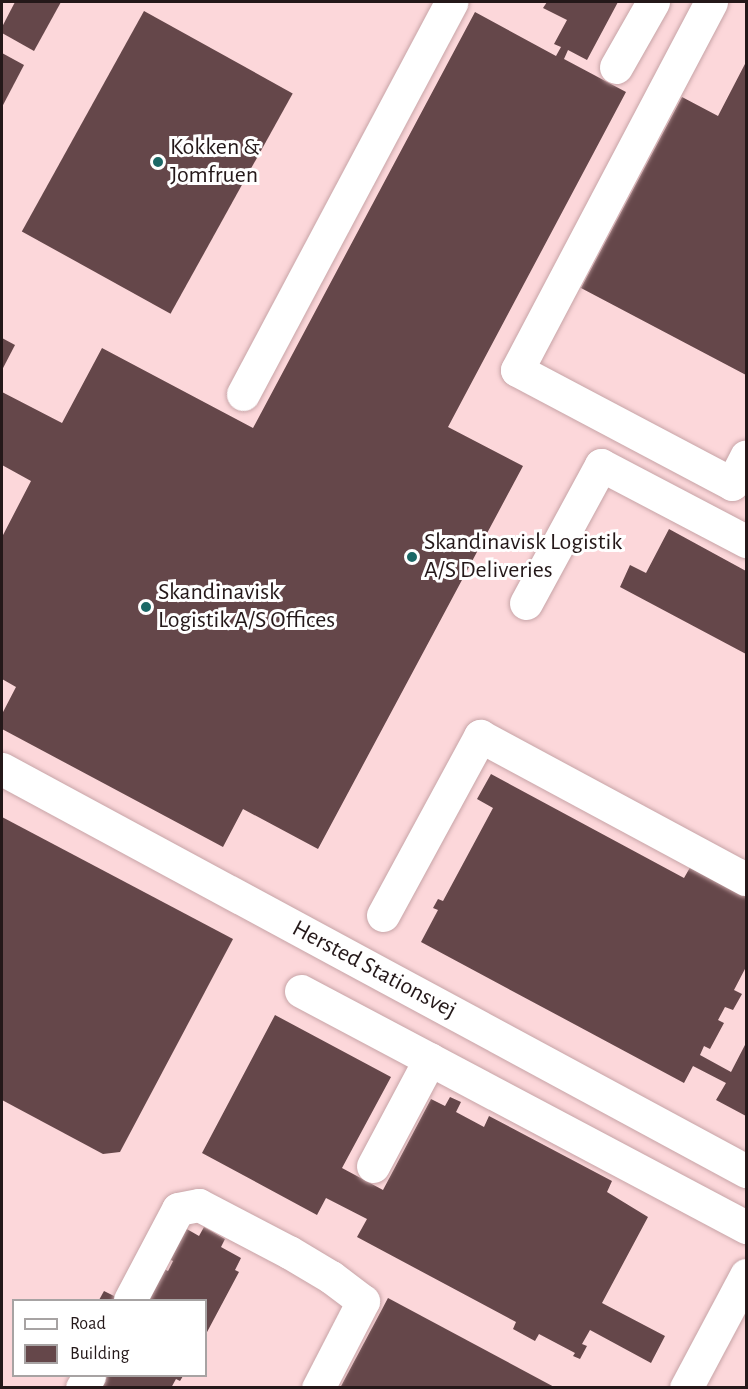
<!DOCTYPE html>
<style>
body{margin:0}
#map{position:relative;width:748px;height:1389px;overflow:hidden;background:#fcd7da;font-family:"Alegreya Sans",sans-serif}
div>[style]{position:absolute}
.building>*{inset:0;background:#65474a;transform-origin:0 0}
.roads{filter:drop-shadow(0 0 2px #c7a4a7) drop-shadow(0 0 2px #c7a4a7)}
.minor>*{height:33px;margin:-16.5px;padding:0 16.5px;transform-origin:16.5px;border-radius:16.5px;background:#fff}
.dots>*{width:16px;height:16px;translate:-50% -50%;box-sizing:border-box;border:3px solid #fff;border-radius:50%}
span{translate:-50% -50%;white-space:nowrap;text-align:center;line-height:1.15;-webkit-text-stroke:6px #fff;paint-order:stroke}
.poi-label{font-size:24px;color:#241819}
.left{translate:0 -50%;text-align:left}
.street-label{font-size:24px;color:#241819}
.frame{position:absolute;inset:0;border:3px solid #241819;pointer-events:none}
.legend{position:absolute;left:12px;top:1299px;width:195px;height:78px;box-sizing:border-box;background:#fff;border:2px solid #a7a3a3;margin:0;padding:8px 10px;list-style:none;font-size:18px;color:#241819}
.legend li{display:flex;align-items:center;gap:12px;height:30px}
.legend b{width:30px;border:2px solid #a7a3a3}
</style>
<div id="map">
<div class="building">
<div style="clip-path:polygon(15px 2px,61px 2px,34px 51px,2px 33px,2px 27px)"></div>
<div style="clip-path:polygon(547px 2px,618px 2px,587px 60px,568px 50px,564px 59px,626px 92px,448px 427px,523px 466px,318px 849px,243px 809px,223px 847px,2px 729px,2px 714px,16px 687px,2px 679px,2px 537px,31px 481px,2px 465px,2px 392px,62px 423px,102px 348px,253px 428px,475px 12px,556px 56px,561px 47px,554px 44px,567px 20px,543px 8px)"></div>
<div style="left:144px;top:11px;width:170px;height:252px;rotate:29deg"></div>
<div style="clip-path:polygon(2px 53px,24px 65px,2px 107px)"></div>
<div style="clip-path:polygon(746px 62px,746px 375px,581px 288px,682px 97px,718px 116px)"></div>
<div style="clip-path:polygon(2px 338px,15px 345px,2px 370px)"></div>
<div style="clip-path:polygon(669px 529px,746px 571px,746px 654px,620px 587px,630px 565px,646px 573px)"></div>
<div style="clip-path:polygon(491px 774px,684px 878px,692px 864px,746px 893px,746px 967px,734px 990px,742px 994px,733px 1010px,725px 1007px,718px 1020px,724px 1023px,710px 1049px,704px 1046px,700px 1055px,731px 1072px,746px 1043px,746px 1116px,716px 1100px,726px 1083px,693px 1066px,684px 1083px,421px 942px,438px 910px,433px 908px,438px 899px,443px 901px,493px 808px,477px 799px)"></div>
<div style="clip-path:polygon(2px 817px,233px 939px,120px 1152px,103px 1154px,2px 1100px)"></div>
<div style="clip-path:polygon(275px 1015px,391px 1077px,342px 1168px,383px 1190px,431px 1099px,445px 1106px,450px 1097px,461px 1102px,456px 1112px,484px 1127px,489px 1116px,612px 1181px,607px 1192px,648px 1217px,602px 1303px,665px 1336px,651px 1363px,590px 1330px,582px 1344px,587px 1346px,580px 1359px,573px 1356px,575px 1353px,539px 1334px,535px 1341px,513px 1329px,516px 1322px,357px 1237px,367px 1219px,326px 1198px,317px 1215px,202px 1153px)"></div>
<div style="clip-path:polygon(204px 1227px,225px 1239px,221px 1247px,241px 1258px,235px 1270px,239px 1272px,206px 1334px,206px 1300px,148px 1299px,164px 1269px,168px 1271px,173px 1261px,169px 1259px,185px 1228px,199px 1236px)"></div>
<div style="clip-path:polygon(104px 1291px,118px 1298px,117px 1300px,99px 1300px)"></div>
<div style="clip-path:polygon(388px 1298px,556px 1388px,340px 1388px)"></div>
<div style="clip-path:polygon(107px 1376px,183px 1376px,180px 1381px,176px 1379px,171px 1388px,100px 1388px)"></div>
</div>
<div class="roads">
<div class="minor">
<div style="left:711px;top:2px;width:416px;rotate:117.8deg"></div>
<div style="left:517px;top:370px;width:243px;rotate:27.9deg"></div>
<div style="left:732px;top:484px;width:31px;rotate:-63deg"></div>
<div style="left:616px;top:67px;width:75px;rotate:-60.4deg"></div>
<div style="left:243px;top:394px;width:444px;rotate:-62deg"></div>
<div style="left:526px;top:603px;width:157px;rotate:-61.5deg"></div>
<div style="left:601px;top:465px;width:164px;rotate:27.7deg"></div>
<div style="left:2px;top:769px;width:846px;rotate:28.38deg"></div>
<div style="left:383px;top:915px;width:204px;rotate:-61.5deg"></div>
<div style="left:480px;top:736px;width:302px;rotate:28.3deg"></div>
<div style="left:301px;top:991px;width:504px;rotate:27.94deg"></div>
<div style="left:373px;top:1166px;width:121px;rotate:-62deg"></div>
<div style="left:130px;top:1300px;width:103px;rotate:-62.2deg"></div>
<div style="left:178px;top:1209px;width:21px;rotate:-11deg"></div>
<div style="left:199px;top:1205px;width:102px;rotate:27.6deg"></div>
<div style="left:289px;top:1252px;width:49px;rotate:30.8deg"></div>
<div style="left:331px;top:1277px;width:40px;rotate:37deg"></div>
<div style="left:363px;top:1301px;width:98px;rotate:117.3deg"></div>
<div style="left:82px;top:1388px;width:14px;rotate:-60deg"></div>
<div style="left:686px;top:1388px;width:128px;rotate:-62deg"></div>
</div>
</div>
<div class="dots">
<div style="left:158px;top:162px;background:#1b6866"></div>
<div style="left:412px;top:557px;background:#1b6866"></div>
<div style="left:146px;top:607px;background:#1b6866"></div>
</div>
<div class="poi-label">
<span class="left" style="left:170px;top:162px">Kokken &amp;<br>Jomfruen</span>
<span class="left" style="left:424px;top:557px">Skandinavisk Logistik<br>A/S Deliveries</span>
<span class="left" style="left:158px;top:607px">Skandinavisk<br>Logistik A/S Offices</span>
</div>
<div class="street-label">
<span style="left:374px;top:970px;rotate:28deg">Hersted Stationsvej</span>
</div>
<div class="frame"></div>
<ul class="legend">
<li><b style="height:8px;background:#fff"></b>Road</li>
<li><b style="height:16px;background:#65474a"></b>Building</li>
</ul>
</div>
